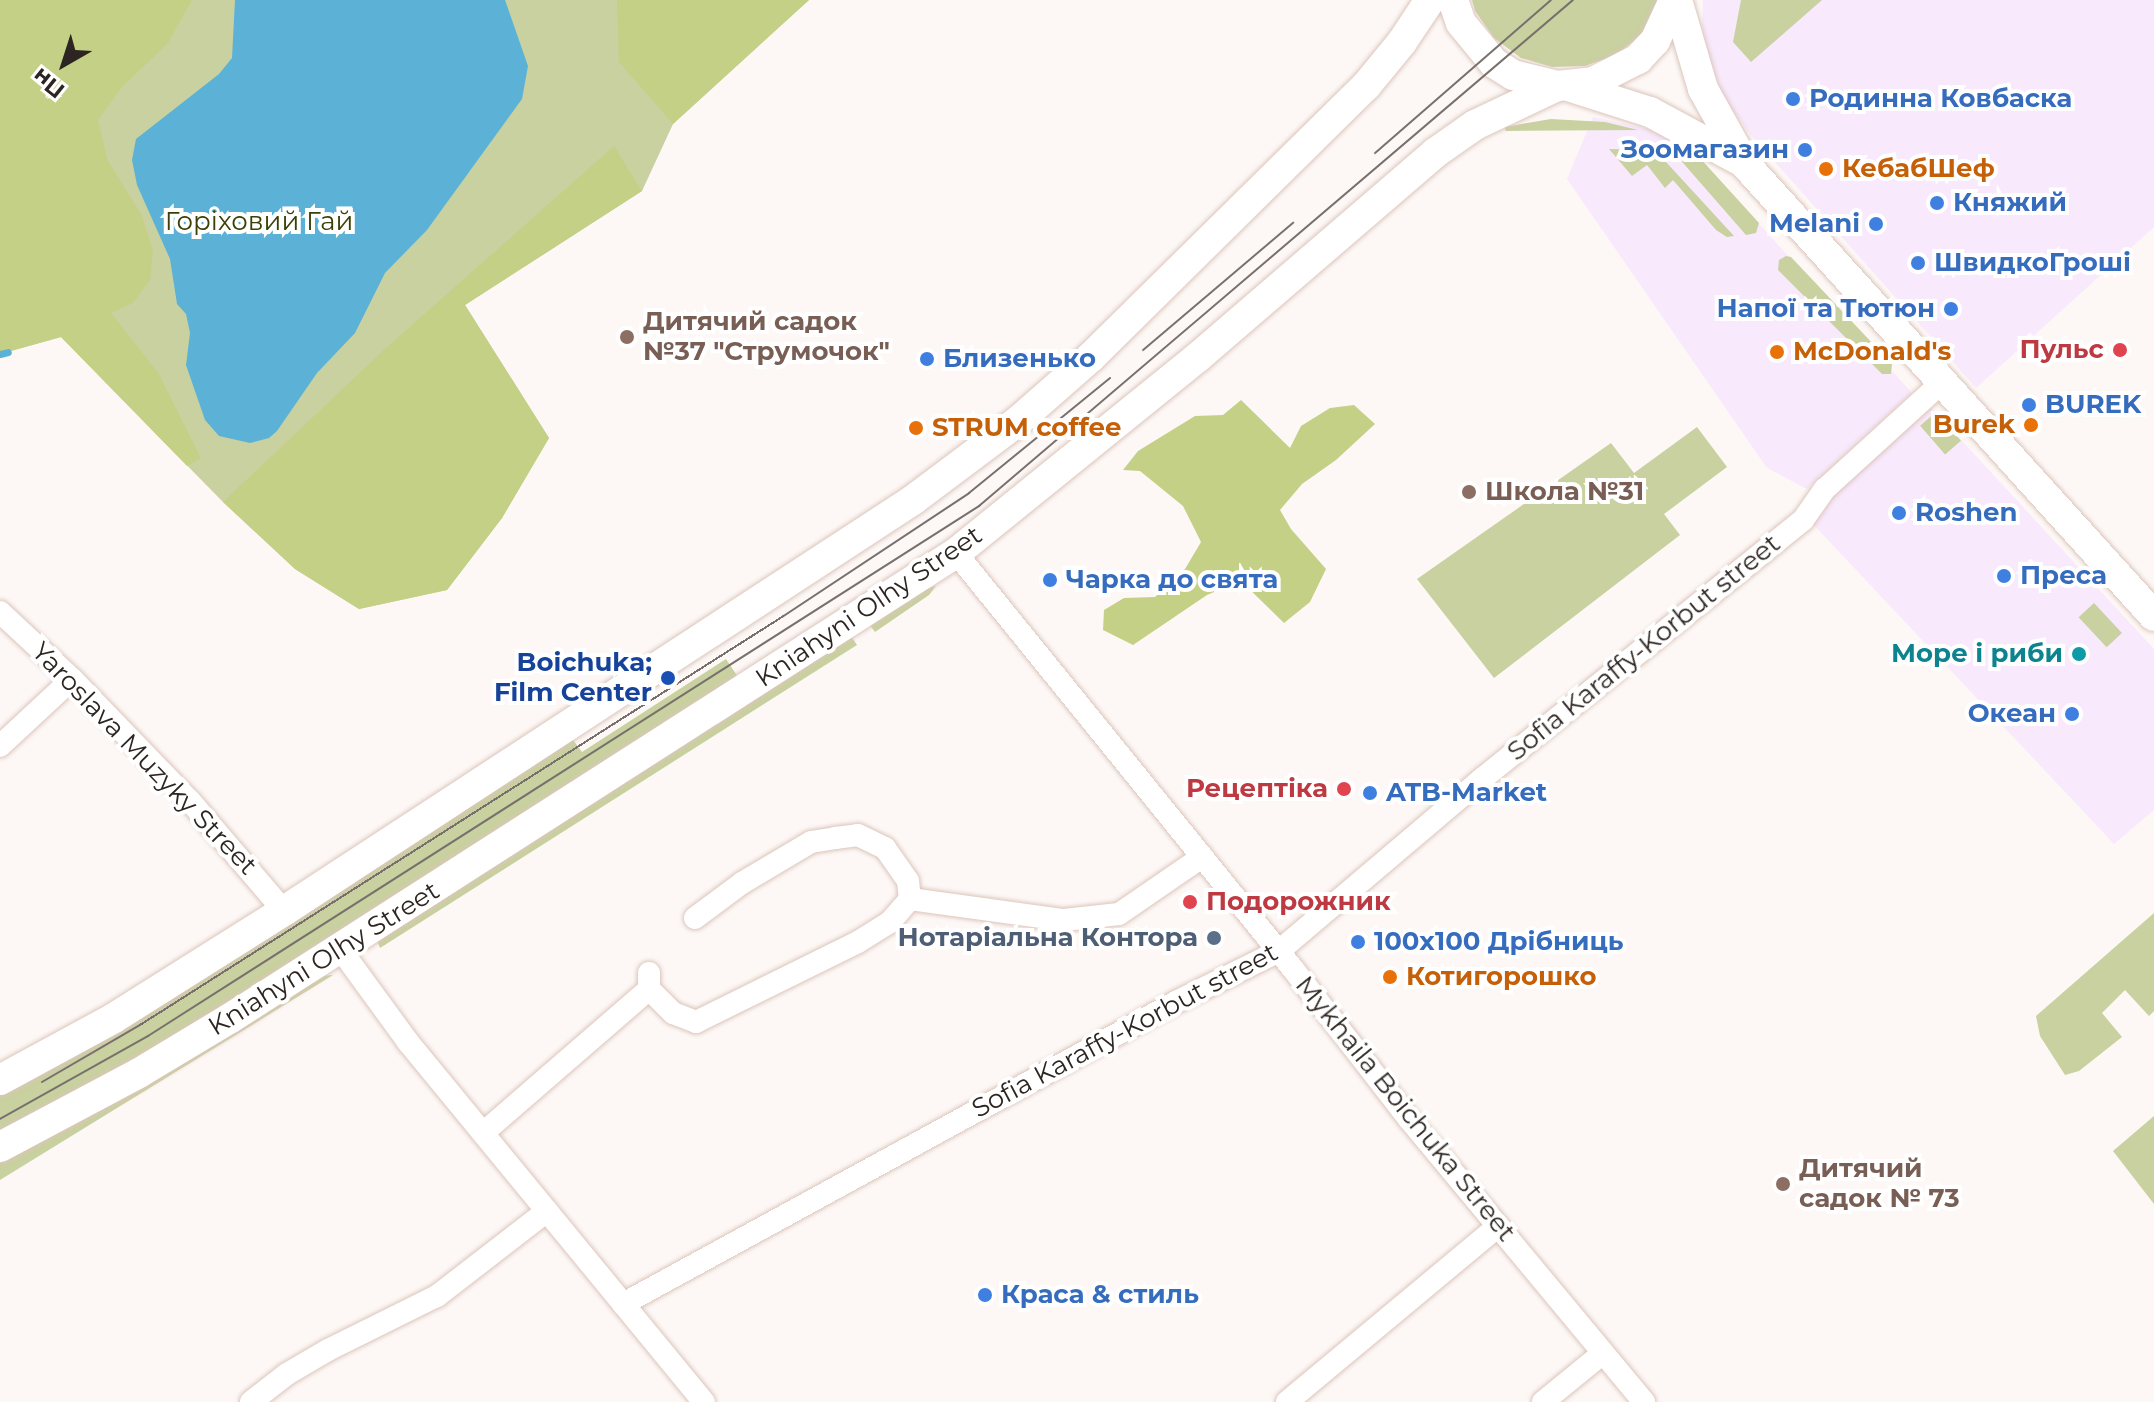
<!DOCTYPE html>
<meta charset="utf-8">
<style>
body{margin:0}
#map{position:relative;width:2154px;height:1402px;overflow:hidden;background:#fdf8f6;font-family:Montserrat,sans-serif}
div>[style]{position:absolute}
.commercial>*{inset:0;background:#f8e9fc}
.green>*{inset:0;background:#c8d19f;transform-origin:0 0}
.forest>*{inset:0;background:#c4d085}
.water>*{inset:0;background:#5bb2d6}
.stream>*{height:7px;margin:-3.5px;padding:0 3.5px;transform-origin:3.5px;border-radius:3.5px;background:#5bb2d6}
.roads{filter:drop-shadow(0 0 2px #dcc5bb) drop-shadow(0 0 2px #dcc5bb)}
.street>*{height:22px;margin:-11px;padding:0 11px;transform-origin:11px;border-radius:11px;background:#fff}
.secondary>*{height:30px;margin:-15px;padding:0 15px;transform-origin:15px;border-radius:15px;background:#fff}
.tram>*{height:2px;margin:-1px;padding:0 1px;transform-origin:1px;border-radius:1px;background:#77706d}
.dots>*{width:22px;height:22px;translate:-50% -50%;box-sizing:border-box;border:4px solid #fff;border-radius:50%}
span{translate:-50% -50%;white-space:nowrap;text-align:center;line-height:1.15;-webkit-text-stroke:8px #fff;paint-order:stroke}
.shop-label{font-size:26px;color:#366cbe;font-weight:700}
.left{translate:0 -50%;text-align:left}
.right{translate:-100% -50%;text-align:right}
.food-label{font-size:26px;color:#c56008;font-weight:700}
.park-label{font-size:26px;color:#3b4106}
.education-label{font-size:26px;color:#785e54;font-weight:700}
.health-label{font-size:26px;color:#be3a42;font-weight:700}
.street-label{font-size:26px;color:#2d2521}
.culture-label{font-size:26px;color:#0d838f;font-weight:700}
.transit-label{font-size:26px;color:#164399;font-weight:700}
.service-label{font-size:26px;color:#4e5e75;font-weight:700}
.north{position:absolute;left:24px;top:24px;width:80px;height:80px;-webkit-text-stroke:6px #fff;paint-order:stroke;rotate:219deg;font-size:22px;font-weight:700;line-height:32px;text-align:center;color:#2d2521}
.north::after{content:'';display:block;margin:auto;width:28px;height:36px;background:#2d2521;clip-path:polygon(50% 0,100% 100%,50% 72%,0 100%)}
</style>
<div id="map">
<div class="commercial">
<div style="clip-path:polygon(1703px 0,2154px 0,2154px 227px,1976px 388px,1750px 134px,1726px 101px,1708px 60px,1702px 28px)"></div>
<div style="clip-path:polygon(1593px 117px,1657px 131px,1695px 153px,1912px 393px,1807px 489px,1767px 468px,1567px 179px)"></div>
<div style="clip-path:polygon(1929px 405px,2154px 649px,2154px 810px,2114px 844px,1811px 522px,1826px 495px)"></div>
</div>
<div class="green">
<div style="clip-path:polygon(0 0,809px 0,673px 124px,642px 191px,465px 305px,549px 438px,502px 518px,447px 590px,359px 609px,295px 569px,223px 502px,61px 337px,0 354px)"></div>
<div style="clip-path:polygon(1472px 0,1660px 0,1642px 34px,1616px 55px,1585px 66px,1552px 67px,1521px 58px,1494px 38px,1475px 11px)"></div>
<div style="clip-path:polygon(1741px 0,1822px 0,1751px 62px,1733px 42px)"></div>
<div style="clip-path:polygon(1551px 119px,1605px 122px,1638px 130px,1506px 131px,1504px 127px)"></div>
<div style="clip-path:polygon(1677px 142px,1699px 157px,1759px 223px,1756px 233px,1746px 235px,1670px 148px)"></div>
<div style="clip-path:polygon(1609px 149px,1655px 150px,1734px 236px,1727px 237px,1716px 230px,1673px 180px,1665px 188px,1647px 165px,1632px 176px)"></div>
<div style="clip-path:polygon(1786px 256px,1791px 257px,1892px 364px,1891px 374px,1882px 374px,1778px 270px,1779px 260px)"></div>
<div style="left:1936px;top:412px;width:38px;height:21px;rotate:49deg"></div>
<div style="clip-path:polygon(1697px 427px,1727px 467px,1664px 514px,1680px 535px,1494px 678px,1417px 579px,1611px 443px,1634px 473px)"></div>
<div style="clip-path:polygon(936px 586px,929px 595px,875px 632px,869px 624px,916px 591px)"></div>
<div style="left:2094px;top:603px;width:41px;height:21px;rotate:47deg"></div>
<div style="clip-path:polygon(851px 636px,857px 645px,380px 948px,377px 940px)"></div>
<div style="clip-path:polygon(726px 659px,738px 677px,174px 1039px,0 1133px,0 1094px,570px 736px,582px 752px)"></div>
<div style="clip-path:polygon(2154px 913px,2154px 1011px,2149px 1016px,2125px 990px,2102px 1013px,2122px 1037px,2079px 1071px,2065px 1075px,2040px 1036px,2036px 1016px)"></div>
<div style="clip-path:polygon(333px 975px,0 1180px,0 1163px,147px 1081px,321px 976px)"></div>
<div style="clip-path:polygon(2154px 1116px,2154px 1204px,2113px 1151px)"></div>
</div>
<div class="forest">
<div style="clip-path:polygon(0 0,192px 0,168px 43px,122px 87px,98px 120px,107px 159px,142px 216px,153px 251px,150px 280px,133px 303px,111px 313px,159px 374px,201px 458px,187px 466px,61px 337px,0 354px)"></div>
<div style="clip-path:polygon(617px 0,809px 0,673px 124px,619px 62px)"></div>
<div style="clip-path:polygon(614px 146px,642px 191px,465px 305px,549px 438px,502px 518px,447px 590px,359px 609px,295px 569px,223px 502px,386px 348px)"></div>
<div style="clip-path:polygon(1241px 400px,1290px 448px,1301px 426px,1330px 408px,1354px 405px,1375px 424px,1336px 460px,1302px 484px,1280px 510px,1291px 529px,1326px 569px,1310px 602px,1284px 623px,1241px 581px,1207px 595px,1133px 645px,1103px 630px,1104px 610px,1124px 598px,1155px 597px,1185px 569px,1201px 542px,1183px 506px,1140px 471px,1123px 470px,1138px 451px,1195px 416px,1223px 415px)"></div>
</div>
<div class="water">
<div style="clip-path:polygon(235px 0,505px 0,528px 66px,522px 99px,427px 230px,385px 273px,355px 333px,317px 373px,277px 431px,269px 438px,250px 443px,219px 436px,205px 420px,186px 365px,190px 333px,186px 314px,177px 304px,170px 259px,137px 185px,132px 160px,136px 139px,219px 74px,232px 58px)"></div>
</div>
<div class="stream">
<div style="left:0;top:354px;width:8px;rotate:-14deg"></div>
</div>
<div class="roads">
<div class="street">
<div style="left:956px;top:553px;width:535px;rotate:50.99deg"></div>
<div style="left:1293px;top:969px;width:190px;rotate:52.3deg"></div>
<div style="left:1409px;top:1119px;width:368px;rotate:50.3deg"></div>
<div style="left:0;top:612px;width:98px;rotate:42.9deg"></div>
<div style="left:72px;top:679px;width:170px;rotate:46deg"></div>
<div style="left:190px;top:801px;width:145px;rotate:49.5deg"></div>
<div style="left:0;top:746px;width:98px;rotate:-42.9deg"></div>
<div style="left:695px;top:918px;width:59px;rotate:-36.7deg"></div>
<div style="left:742px;top:883px;width:80px;rotate:-30.7deg"></div>
<div style="left:811px;top:842px;width:24px;rotate:-9deg"></div>
<div style="left:835px;top:838px;width:23px;rotate:-7deg"></div>
<div style="left:858px;top:835px;width:30px;rotate:26deg"></div>
<div style="left:885px;top:848px;width:40px;rotate:55.1deg"></div>
<div style="left:908px;top:881px;width:18px;rotate:84deg"></div>
<div style="left:910px;top:899px;width:155px;rotate:7.8deg"></div>
<div style="left:1064px;top:920px;width:55px;rotate:-6.2deg"></div>
<div style="left:1119px;top:914px;width:101px;rotate:-34.5deg"></div>
<div style="left:341px;top:950px;width:114px;rotate:53.9deg"></div>
<div style="left:408px;top:1042px;width:466px;rotate:50.6deg"></div>
<div style="left:649px;top:973px;width:16px;rotate:90deg"></div>
<div style="left:649px;top:989px;width:34px;rotate:45deg"></div>
<div style="left:673px;top:1013px;width:25px;rotate:21deg"></div>
<div style="left:696px;top:1022px;width:181px;rotate:-26.3deg"></div>
<div style="left:858px;top:942px;width:38px;rotate:-32deg"></div>
<div style="left:890px;top:922px;width:30px;rotate:-49deg"></div>
<div style="left:483px;top:1133px;width:220px;rotate:-40.9deg"></div>
<div style="left:623px;top:1304px;width:630px;rotate:-28.64deg"></div>
<div style="left:1176px;top:1002px;width:115px;rotate:-26.3deg"></div>
<div style="left:1279px;top:951px;width:266px;rotate:-40.3deg"></div>
<div style="left:1482px;top:779px;width:412px;rotate:-38.9deg"></div>
<div style="left:1803px;top:520px;width:38px;rotate:-55deg"></div>
<div style="left:1825px;top:489px;width:159px;rotate:-42.4deg"></div>
<div style="left:251px;top:1402px;width:46px;rotate:-37.9deg"></div>
<div style="left:287px;top:1374px;width:48px;rotate:-30.3deg"></div>
<div style="left:328px;top:1350px;width:122px;rotate:-26.4deg"></div>
<div style="left:437px;top:1296px;width:139px;rotate:-37.7deg"></div>
<div style="left:1287px;top:1402px;width:275px;rotate:-39.8deg"></div>
<div style="left:1543px;top:1402px;width:77px;rotate:-39.2deg"></div>
</div>
<div class="secondary">
<div style="left:1453px;top:0;width:24px;rotate:71deg"></div>
<div style="left:1461px;top:23px;width:52px;rotate:50.5deg"></div>
<div style="left:1494px;top:63px;width:22px;rotate:32deg"></div>
<div style="left:1513px;top:75px;width:45px;rotate:14deg"></div>
<div style="left:1677px;top:0;width:93px;rotate:73.7deg"></div>
<div style="left:1703px;top:89px;width:85px;rotate:61deg"></div>
<div style="left:1744px;top:163px;width:611px;rotate:47.85deg"></div>
<div style="left:1571px;top:87px;width:83px;rotate:17.6deg"></div>
<div style="left:1650px;top:112px;width:101px;rotate:28.3deg"></div>
<div style="left:0;top:1080px;width:130px;rotate:-28.5deg"></div>
<div style="left:114px;top:1018px;width:201px;rotate:-32.2deg"></div>
<div style="left:284px;top:911px;width:751px;rotate:-33.16deg"></div>
<div style="left:913px;top:500px;width:130px;rotate:-36.9deg"></div>
<div style="left:1017px;top:422px;width:98px;rotate:-41.3deg"></div>
<div style="left:1091px;top:357px;width:386px;rotate:-44.6deg"></div>
<div style="left:1366px;top:86px;width:57px;rotate:-50.7deg"></div>
<div style="left:1402px;top:42px;width:50px;rotate:-56.3deg"></div>
<div style="left:0;top:1147px;width:157px;rotate:-28deg"></div>
<div style="left:139px;top:1073px;width:105px;rotate:-31deg"></div>
<div style="left:229px;top:1019px;width:864px;rotate:-32.66deg"></div>
<div style="left:956px;top:553px;width:311px;rotate:-39deg"></div>
<div style="left:1198px;top:357px;width:313px;rotate:-40.7deg"></div>
<div style="left:1435px;top:153px;width:49px;rotate:-35deg"></div>
<div style="left:1475px;top:125px;width:91px;rotate:-25.4deg"></div>
<div style="left:1557px;top:86px;width:36px;rotate:-6deg"></div>
<div style="left:1593px;top:82px;width:51px;rotate:-27.1deg"></div>
<div style="left:1638px;top:59px;width:25px;rotate:-47deg"></div>
<div style="left:1655px;top:41px;width:45px;rotate:-65.1deg"></div>
</div>
</div>
<div class="tram">
<div style="left:1375px;top:153px;width:233px;rotate:-41deg"></div>
<div style="left:1143px;top:350px;width:197px;rotate:-40.3deg"></div>
<div style="left:42px;top:1082px;width:113px;rotate:-30.2deg"></div>
<div style="left:140px;top:1025px;width:761px;rotate:-32.44deg"></div>
<div style="left:782px;top:617px;width:224px;rotate:-33.5deg"></div>
<div style="left:969px;top:493px;width:182px;rotate:-39.2deg"></div>
<div style="left:0;top:1119px;width:170px;rotate:-29.3deg"></div>
<div style="left:148px;top:1036px;width:986px;rotate:-32.53deg"></div>
<div style="left:979px;top:506px;width:780px;rotate:-40.43deg"></div>
</div>
<div class="dots">
<div style="left:1793px;top:99px;background:#3f7fe0"></div>
<div style="left:1805px;top:150px;background:#3f7fe0"></div>
<div style="left:1826px;top:169px;background:#e8710a"></div>
<div style="left:1937px;top:203px;background:#3f7fe0"></div>
<div style="left:1876px;top:224px;background:#3f7fe0"></div>
<div style="left:1918px;top:263px;background:#3f7fe0"></div>
<div style="left:1951px;top:309px;background:#3f7fe0"></div>
<div style="left:627px;top:337px;background:#8d6e63"></div>
<div style="left:2120px;top:350px;background:#e0444e"></div>
<div style="left:1777px;top:352px;background:#e8710a"></div>
<div style="left:927px;top:359px;background:#3f7fe0"></div>
<div style="left:2029px;top:405px;background:#3f7fe0"></div>
<div style="left:2031px;top:425px;background:#e8710a"></div>
<div style="left:916px;top:428px;background:#e8710a"></div>
<div style="left:1469px;top:492px;background:#8d6e63"></div>
<div style="left:1899px;top:513px;background:#3f7fe0"></div>
<div style="left:2004px;top:576px;background:#3f7fe0"></div>
<div style="left:1050px;top:580px;background:#3f7fe0"></div>
<div style="left:2079px;top:654px;background:#0f9aa8"></div>
<div style="left:668px;top:678px;background:#1a4fb4"></div>
<div style="left:2072px;top:714px;background:#3f7fe0"></div>
<div style="left:1344px;top:789px;background:#e0444e"></div>
<div style="left:1370px;top:793px;background:#3f7fe0"></div>
<div style="left:1190px;top:902px;background:#e0444e"></div>
<div style="left:1214px;top:938px;background:#5c6f8a"></div>
<div style="left:1358px;top:942px;background:#3f7fe0"></div>
<div style="left:1390px;top:977px;background:#e8710a"></div>
<div style="left:1783px;top:1184px;background:#8d6e63"></div>
<div style="left:985px;top:1295px;background:#3f7fe0"></div>
</div>
<div class="shop-label">
<span class="left" style="left:1809px;top:99px">Родинна Ковбаска</span>
<span class="right" style="left:1789px;top:150px">Зоомагазин</span>
<span class="left" style="left:1953px;top:203px">Княжий</span>
<span class="right" style="left:1860px;top:224px">Melani</span>
<span class="left" style="left:1934px;top:263px">ШвидкоГроші</span>
<span class="right" style="left:1935px;top:309px">Напої та Тютюн</span>
<span class="left" style="left:943px;top:359px">Близенько</span>
<span class="left" style="left:2045px;top:405px">BUREK</span>
<span class="left" style="left:1915px;top:513px">Roshen</span>
<span class="left" style="left:2020px;top:576px">Преса</span>
<span class="left" style="left:1066px;top:580px">Чарка до свята</span>
<span class="right" style="left:2056px;top:714px">Океан</span>
<span class="left" style="left:1386px;top:793px">ATB-Market</span>
<span class="left" style="left:1374px;top:942px">100х100 Дрібниць</span>
<span class="left" style="left:1001px;top:1295px">Краса &amp; стиль</span>
</div>
<div class="food-label">
<span class="left" style="left:1842px;top:169px">КебабШеф</span>
<span class="left" style="left:1793px;top:352px">McDonald's</span>
<span class="right" style="left:2015px;top:425px">Burek</span>
<span class="left" style="left:932px;top:428px">STRUM coffee</span>
<span class="left" style="left:1406px;top:977px">Котигорошко</span>
</div>
<div class="park-label">
<span style="left:259px;top:222px">Горіховий Гай</span>
</div>
<div class="education-label">
<span class="left" style="left:643px;top:337px">Дитячий садок<br>№37 "Струмочок"</span>
<span class="left" style="left:1485px;top:492px">Школа №31</span>
<span class="left" style="left:1799px;top:1184px">Дитячий<br>садок № 73</span>
</div>
<div class="health-label">
<span class="right" style="left:2104px;top:350px">Пульс</span>
<span class="right" style="left:1328px;top:789px">Рецептіка</span>
<span class="left" style="left:1206px;top:902px">Подорожник</span>
</div>
<div class="street-label">
<span style="left:869px;top:607px;rotate:-34deg">Kniahyni Olhy Street</span>
<span style="left:1644px;top:648px;rotate:-39deg">Sofia Karaffy-Korbut street</span>
<span style="left:144px;top:759px;rotate:46deg">Yaroslava Muzyky Street</span>
<span style="left:324px;top:959px;rotate:-32deg">Kniahyni Olhy Street</span>
<span style="left:1125px;top:1031px;rotate:-28deg">Sofia Karaffy-Korbut street</span>
<span style="left:1405px;top:1109px;rotate:51deg">Mykhaila Boichuka Street</span>
</div>
<div class="culture-label">
<span class="right" style="left:2063px;top:654px">Море і риби</span>
</div>
<div class="transit-label">
<span class="right" style="left:652px;top:678px">Boichuka;<br>Film Center</span>
</div>
<div class="service-label">
<span class="right" style="left:1198px;top:938px">Нотаріальна Контора</span>
</div>
<div class="north">Пн</div>
</div>
